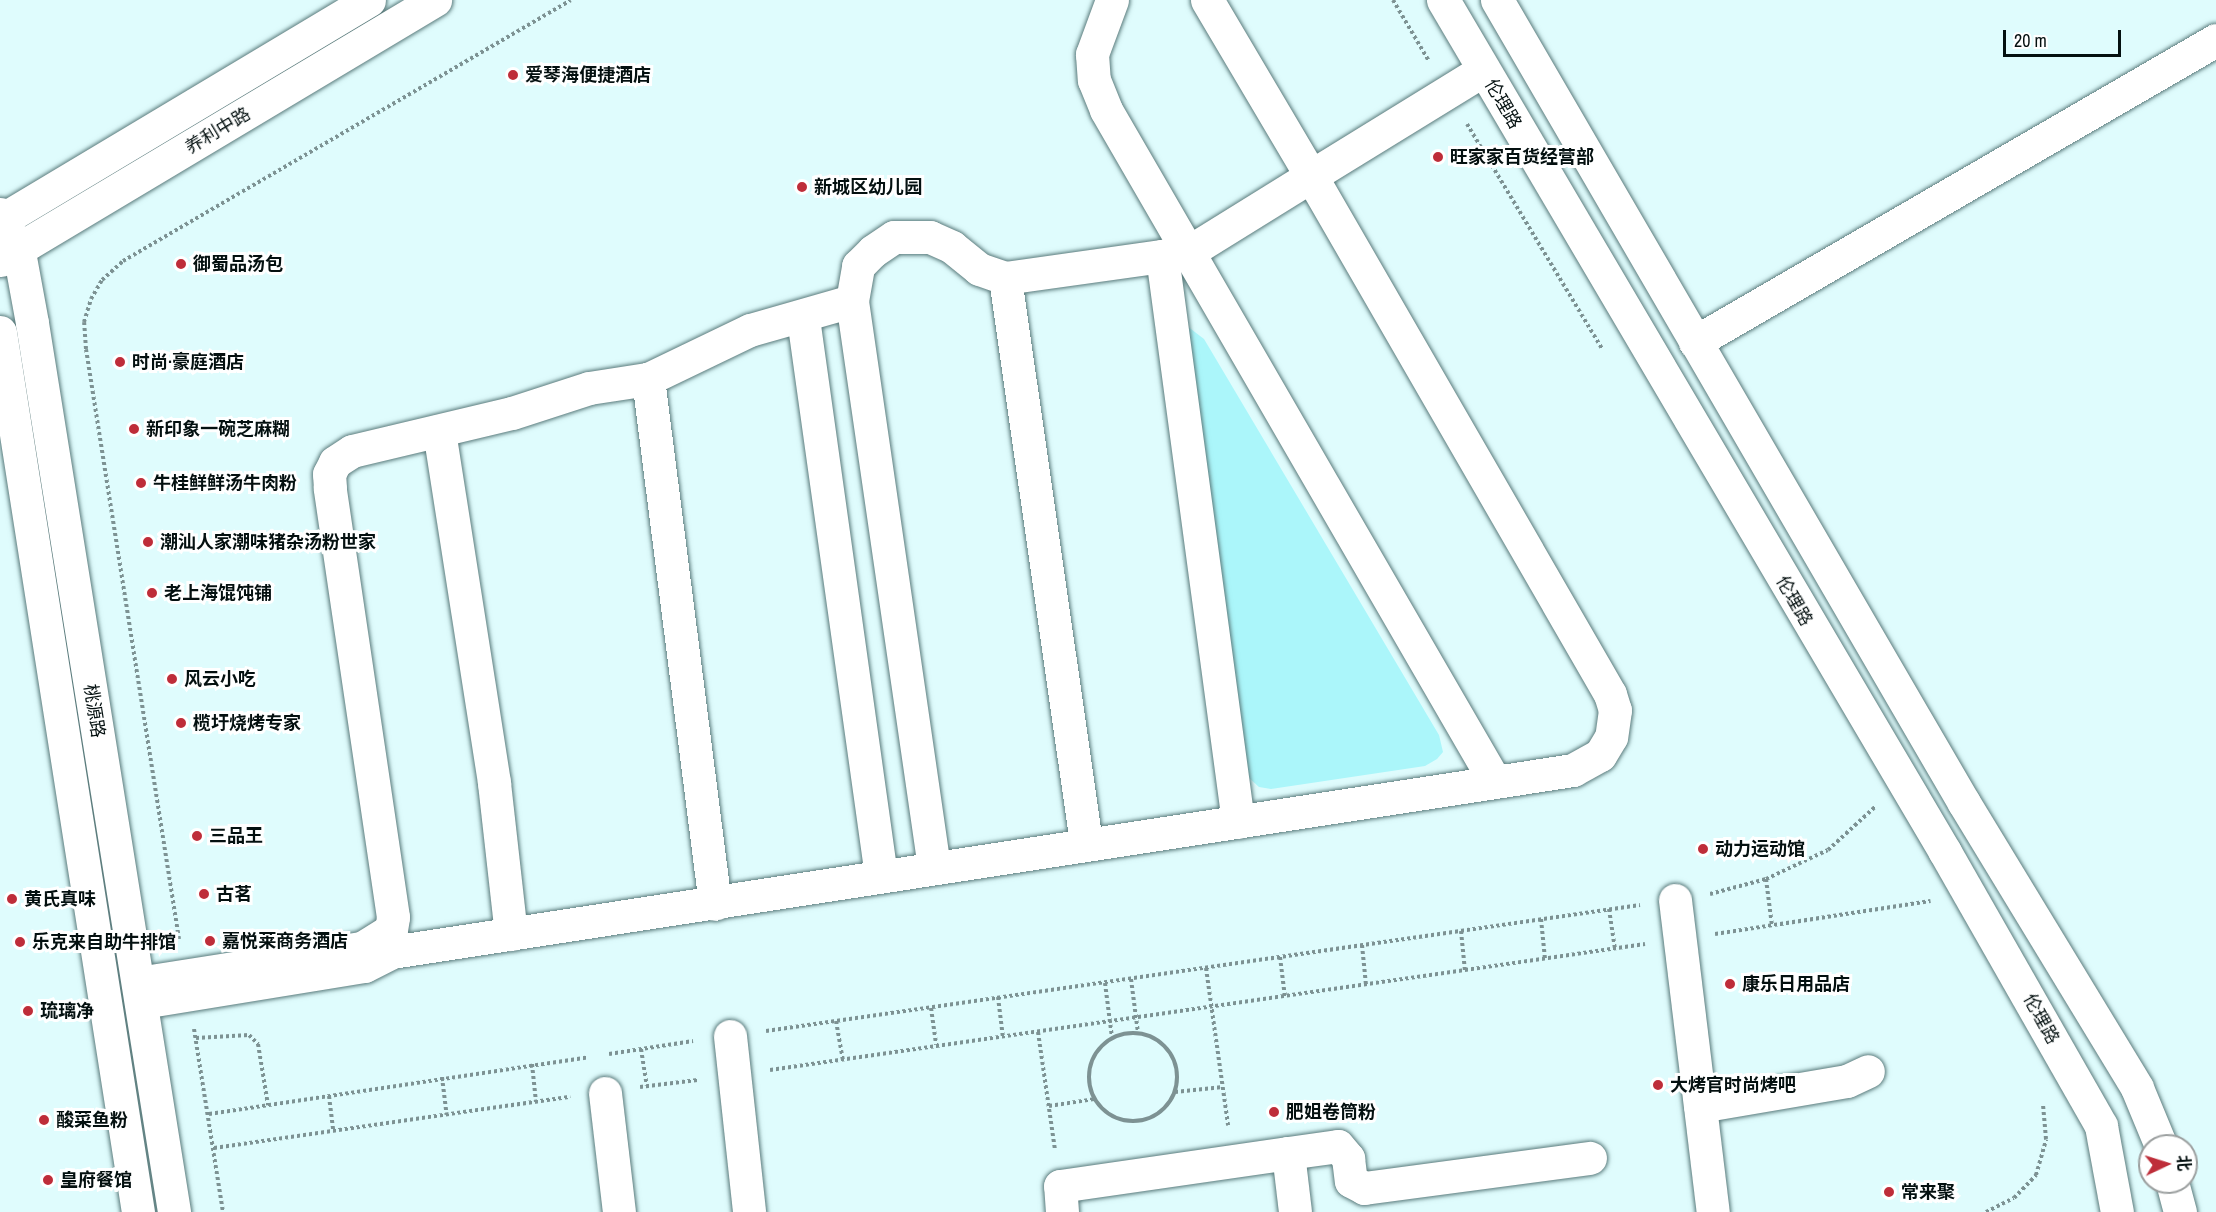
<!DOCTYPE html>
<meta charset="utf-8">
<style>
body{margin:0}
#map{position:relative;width:2216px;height:1212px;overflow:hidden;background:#dffcfd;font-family:"Archivo Narrow","Noto Sans SC",sans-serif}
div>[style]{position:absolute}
.green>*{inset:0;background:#abf6fa}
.path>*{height:4px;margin-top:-2px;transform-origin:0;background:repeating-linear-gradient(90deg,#7d9293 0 3px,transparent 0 6px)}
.path>.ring{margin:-2px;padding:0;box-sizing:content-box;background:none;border:4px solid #7d9293;border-radius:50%}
.roads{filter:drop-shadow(0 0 2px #5a7b7c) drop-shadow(0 0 2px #5a7b7c)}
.minor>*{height:33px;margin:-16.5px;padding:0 16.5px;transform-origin:16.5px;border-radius:16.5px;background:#fff}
.major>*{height:33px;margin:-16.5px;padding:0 16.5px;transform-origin:16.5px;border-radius:16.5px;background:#fff}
.dots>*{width:16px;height:16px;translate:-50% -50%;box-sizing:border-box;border:3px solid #fff;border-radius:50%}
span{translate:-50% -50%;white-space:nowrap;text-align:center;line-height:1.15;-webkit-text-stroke:6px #fff;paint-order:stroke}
.poi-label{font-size:18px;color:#041010;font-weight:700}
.left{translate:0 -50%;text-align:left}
.street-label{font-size:18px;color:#041010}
.north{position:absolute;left:2138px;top:1134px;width:60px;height:60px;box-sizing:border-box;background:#fff;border:2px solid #9b9f9f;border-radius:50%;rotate:86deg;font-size:16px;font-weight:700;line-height:24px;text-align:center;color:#041010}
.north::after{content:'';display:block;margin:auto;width:21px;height:27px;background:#be2d39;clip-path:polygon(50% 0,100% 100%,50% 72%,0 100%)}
.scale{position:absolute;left:2003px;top:30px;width:118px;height:27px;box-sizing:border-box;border:3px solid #041010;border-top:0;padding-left:8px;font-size:18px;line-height:21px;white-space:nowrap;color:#041010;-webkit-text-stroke:4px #fff;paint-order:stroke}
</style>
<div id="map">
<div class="green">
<div style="clip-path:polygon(1187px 326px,1204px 339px,1439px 735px,1443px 752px,1437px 759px,1425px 766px,1271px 789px,1259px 787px,1249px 778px,1242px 764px)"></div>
</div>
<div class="path">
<div style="left:1393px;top:0;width:71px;rotate:59.5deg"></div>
<div style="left:1467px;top:124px;width:262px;rotate:59deg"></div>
<div style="left:1766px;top:879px;width:47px;rotate:82.7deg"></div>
<div style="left:1710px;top:894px;width:58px;rotate:-15deg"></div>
<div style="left:1766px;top:879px;width:68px;rotate:-25.1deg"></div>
<div style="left:1828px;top:850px;width:64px;rotate:-42.5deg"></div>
<div style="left:1609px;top:909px;width:40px;rotate:81.5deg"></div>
<div style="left:1541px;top:919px;width:40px;rotate:84.3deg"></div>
<div style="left:1461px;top:931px;width:40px;rotate:84.3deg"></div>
<div style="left:1715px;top:934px;width:218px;rotate:-8.7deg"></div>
<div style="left:179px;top:939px;width:597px;rotate:-98.96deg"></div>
<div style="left:86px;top:349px;width:27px;rotate:-94deg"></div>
<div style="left:84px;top:322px;width:24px;rotate:-73deg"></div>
<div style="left:91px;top:299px;width:22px;rotate:-60deg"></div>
<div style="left:102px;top:280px;width:28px;rotate:-42deg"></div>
<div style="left:123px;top:261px;width:518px;rotate:-30.22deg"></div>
<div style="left:1362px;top:945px;width:40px;rotate:84.3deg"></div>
<div style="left:1280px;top:957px;width:40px;rotate:82.9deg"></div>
<div style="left:1206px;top:968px;width:159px;rotate:82deg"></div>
<div style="left:1131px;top:979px;width:54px;rotate:82.6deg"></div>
<div style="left:1105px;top:983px;width:55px;rotate:82.7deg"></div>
<div style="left:998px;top:997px;width:39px;rotate:83deg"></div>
<div style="left:931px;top:1008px;width:37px;rotate:82deg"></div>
<div style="left:836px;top:1021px;width:39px;rotate:80deg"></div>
<div style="left:194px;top:1029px;width:185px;rotate:81deg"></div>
<div style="left:766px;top:1031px;width:883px;rotate:-8.2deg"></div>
<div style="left:1038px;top:1032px;width:119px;rotate:81.8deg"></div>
<div class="ring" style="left:1089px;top:1033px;width:84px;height:84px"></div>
<div style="left:196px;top:1038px;width:53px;rotate:-3.2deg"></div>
<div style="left:249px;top:1035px;width:13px;rotate:45deg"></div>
<div style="left:258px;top:1044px;width:62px;rotate:80.7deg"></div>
<div style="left:641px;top:1049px;width:37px;rotate:81deg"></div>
<div style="left:609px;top:1054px;width:85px;rotate:-8.8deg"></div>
<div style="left:532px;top:1064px;width:38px;rotate:84deg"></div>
<div style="left:770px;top:1070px;width:884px;rotate:-8.19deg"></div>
<div style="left:442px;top:1077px;width:38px;rotate:83deg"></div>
<div style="left:640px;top:1087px;width:58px;rotate:-6.9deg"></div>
<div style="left:1175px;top:1092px;width:48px;rotate:-5.9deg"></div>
<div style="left:329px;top:1096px;width:35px;rotate:83deg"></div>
<div style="left:1049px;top:1106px;width:47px;rotate:-8.7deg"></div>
<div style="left:209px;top:1114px;width:384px;rotate:-8.5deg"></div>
<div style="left:214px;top:1148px;width:360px;rotate:-8.2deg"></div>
<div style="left:1986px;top:1212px;width:31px;rotate:-27deg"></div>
<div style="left:2014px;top:1198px;width:32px;rotate:-46deg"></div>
<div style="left:2036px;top:1175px;width:37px;rotate:-74deg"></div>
<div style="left:2046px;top:1139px;width:35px;rotate:-95deg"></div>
</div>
<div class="roads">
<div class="minor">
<div style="left:1112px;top:0;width:58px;rotate:110.3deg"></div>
<div style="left:1092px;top:54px;width:26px;rotate:86deg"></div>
<div style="left:1094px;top:80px;width:32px;rotate:68deg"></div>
<div style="left:1106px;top:110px;width:776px;rotate:59.93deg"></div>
<div style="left:1207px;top:0;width:204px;rotate:59.4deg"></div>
<div style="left:1311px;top:176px;width:202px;rotate:-31.6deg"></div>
<div style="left:1162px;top:256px;width:571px;rotate:82.35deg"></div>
<div style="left:1005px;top:278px;width:571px;rotate:81.84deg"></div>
<div style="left:852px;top:301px;width:572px;rotate:81.76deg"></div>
<div style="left:803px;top:318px;width:563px;rotate:82.04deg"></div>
<div style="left:1695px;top:342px;width:602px;rotate:-30.1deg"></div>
<div style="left:648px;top:379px;width:529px;rotate:82.73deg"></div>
<div style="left:439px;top:431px;width:356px;rotate:81.1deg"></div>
<div style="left:494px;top:783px;width:152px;rotate:83.6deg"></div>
<div style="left:1675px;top:900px;width:314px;rotate:83.1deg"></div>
<div style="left:138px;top:983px;width:227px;rotate:-8.9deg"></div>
<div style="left:362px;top:948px;width:34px;rotate:-32deg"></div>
<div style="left:391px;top:930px;width:13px;rotate:-81deg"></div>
<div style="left:393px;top:917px;width:434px;rotate:-98.4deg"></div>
<div style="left:330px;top:488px;width:14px;rotate:-94deg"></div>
<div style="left:329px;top:474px;width:13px;rotate:-63deg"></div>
<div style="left:335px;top:462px;width:20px;rotate:-33deg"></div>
<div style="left:352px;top:451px;width:164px;rotate:-13.4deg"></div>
<div style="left:512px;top:413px;width:81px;rotate:-18deg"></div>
<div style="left:589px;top:388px;width:60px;rotate:-8.7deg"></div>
<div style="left:648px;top:379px;width:113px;rotate:-25.7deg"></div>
<div style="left:750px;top:330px;width:106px;rotate:-15.9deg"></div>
<div style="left:852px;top:301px;width:36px;rotate:-80deg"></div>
<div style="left:858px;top:266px;width:21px;rotate:-45deg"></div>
<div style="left:873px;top:251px;width:25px;rotate:-34deg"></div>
<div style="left:894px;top:237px;width:36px"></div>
<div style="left:930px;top:237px;width:24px;rotate:24deg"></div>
<div style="left:952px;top:247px;width:35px;rotate:39deg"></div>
<div style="left:979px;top:269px;width:28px;rotate:19deg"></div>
<div style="left:1005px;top:278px;width:159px;rotate:-8deg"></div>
<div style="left:1162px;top:256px;width:28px;rotate:-10deg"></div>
<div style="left:1190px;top:251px;width:142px;rotate:-31.8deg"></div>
<div style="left:1311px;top:176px;width:598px;rotate:60.01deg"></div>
<div style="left:1610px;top:694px;width:17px;rotate:73deg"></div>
<div style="left:1615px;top:710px;width:27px;rotate:98deg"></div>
<div style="left:1611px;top:737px;width:21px;rotate:121deg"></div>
<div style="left:1600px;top:755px;width:31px;rotate:151deg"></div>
<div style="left:1573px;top:770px;width:1195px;rotate:171.24deg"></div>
<div style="left:392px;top:952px;width:31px;rotate:153deg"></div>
<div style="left:364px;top:966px;width:226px;rotate:170.8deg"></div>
<div style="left:730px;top:1036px;width:177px;rotate:83.8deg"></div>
<div style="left:605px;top:1093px;width:120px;rotate:83.3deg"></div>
<div style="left:1700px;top:1106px;width:149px;rotate:-9.7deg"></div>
<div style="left:1847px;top:1081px;width:23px;rotate:-25deg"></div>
<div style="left:1288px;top:1153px;width:50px;rotate:-8deg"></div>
<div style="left:1338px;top:1146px;width:16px;rotate:50deg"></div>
<div style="left:1348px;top:1158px;width:23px;rotate:83deg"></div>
<div style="left:1351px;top:1181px;width:15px;rotate:28deg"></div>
<div style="left:1364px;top:1188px;width:228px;rotate:-7.6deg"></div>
<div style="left:1062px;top:1212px;width:26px;rotate:-94deg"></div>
<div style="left:1060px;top:1186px;width:230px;rotate:-8.2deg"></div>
<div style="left:1288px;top:1153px;width:59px;rotate:83.2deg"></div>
</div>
<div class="major">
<div style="left:1443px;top:0;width:989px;rotate:59.49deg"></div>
<div style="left:1945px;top:852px;width:315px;rotate:60.3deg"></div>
<div style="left:2101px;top:1126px;width:87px;rotate:79.5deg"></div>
<div style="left:1497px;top:0;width:929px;rotate:59.82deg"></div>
<div style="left:1964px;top:803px;width:333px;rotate:58.7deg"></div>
<div style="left:2137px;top:1088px;width:63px;rotate:67.5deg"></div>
<div style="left:0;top:214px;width:42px;rotate:63.4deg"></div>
<div style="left:19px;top:252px;width:72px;rotate:79.6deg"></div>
<div style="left:32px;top:323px;width:900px;rotate:80.92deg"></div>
<div style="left:0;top:221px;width:430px;rotate:-30.9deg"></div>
<div style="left:0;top:260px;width:507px;rotate:-30.87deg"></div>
<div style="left:0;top:332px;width:891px;rotate:81.09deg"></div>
<div style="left:2172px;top:1182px;width:31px;rotate:75deg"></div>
</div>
</div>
<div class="dots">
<div style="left:513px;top:75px;background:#be2d39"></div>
<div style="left:1438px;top:157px;background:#be2d39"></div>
<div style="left:802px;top:187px;background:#be2d39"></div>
<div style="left:181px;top:264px;background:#be2d39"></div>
<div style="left:120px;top:362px;background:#be2d39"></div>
<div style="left:134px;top:429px;background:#be2d39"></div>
<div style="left:141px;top:483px;background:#be2d39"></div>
<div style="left:148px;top:542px;background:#be2d39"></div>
<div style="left:152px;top:593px;background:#be2d39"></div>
<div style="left:172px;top:679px;background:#be2d39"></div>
<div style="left:181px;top:723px;background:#be2d39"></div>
<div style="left:197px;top:836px;background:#be2d39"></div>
<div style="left:1703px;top:849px;background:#be2d39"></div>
<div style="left:204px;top:894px;background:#be2d39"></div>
<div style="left:12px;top:899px;background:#be2d39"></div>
<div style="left:210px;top:941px;background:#be2d39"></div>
<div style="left:20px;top:942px;background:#be2d39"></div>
<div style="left:1730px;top:984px;background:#be2d39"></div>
<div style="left:28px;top:1011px;background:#be2d39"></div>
<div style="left:1658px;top:1085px;background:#be2d39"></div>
<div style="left:1274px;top:1112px;background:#be2d39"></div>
<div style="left:44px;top:1120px;background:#be2d39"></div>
<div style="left:48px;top:1180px;background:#be2d39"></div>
<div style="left:1889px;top:1192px;background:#be2d39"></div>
</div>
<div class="poi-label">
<span class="left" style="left:525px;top:75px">爱琴海便捷酒店</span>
<span class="left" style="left:1450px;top:157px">旺家家百货经营部</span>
<span class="left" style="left:814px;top:187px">新城区幼儿园</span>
<span class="left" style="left:193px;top:264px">御蜀品汤包</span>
<span class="left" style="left:132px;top:362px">时尚·豪庭酒店</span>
<span class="left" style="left:146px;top:429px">新印象一碗芝麻糊</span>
<span class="left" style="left:153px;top:483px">牛桂鲜鲜汤牛肉粉</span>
<span class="left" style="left:160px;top:542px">潮汕人家潮味猪杂汤粉世家</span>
<span class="left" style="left:164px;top:593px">老上海馄饨铺</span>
<span class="left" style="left:184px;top:679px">风云小吃</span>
<span class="left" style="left:193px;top:723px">榄圩烧烤专家</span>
<span class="left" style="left:209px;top:836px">三品王</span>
<span class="left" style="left:1715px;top:849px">动力运动馆</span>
<span class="left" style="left:216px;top:894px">古茗</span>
<span class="left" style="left:24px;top:899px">黄氏真味</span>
<span class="left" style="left:222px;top:941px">嘉悦莱商务酒店</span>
<span class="left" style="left:32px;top:942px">乐克来自助牛排馆</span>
<span class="left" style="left:1742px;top:984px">康乐日用品店</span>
<span class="left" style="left:40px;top:1011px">琉璃净</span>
<span class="left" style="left:1670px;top:1085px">大烤官时尚烤吧</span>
<span class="left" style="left:1286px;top:1112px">肥姐卷筒粉</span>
<span class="left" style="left:56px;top:1120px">酸菜鱼粉</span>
<span class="left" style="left:60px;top:1180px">皇府餐馆</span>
<span class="left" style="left:1901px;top:1192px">常来聚</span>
</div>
<div class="street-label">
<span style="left:1503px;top:104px;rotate:60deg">伦理路</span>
<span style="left:218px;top:131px;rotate:-31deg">养利中路</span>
<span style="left:1794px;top:601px;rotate:60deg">伦理路</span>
<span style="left:94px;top:711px;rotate:81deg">桃源路</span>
<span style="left:2041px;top:1019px;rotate:61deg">伦理路</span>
</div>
<div class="north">北</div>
<div class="scale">20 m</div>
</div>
